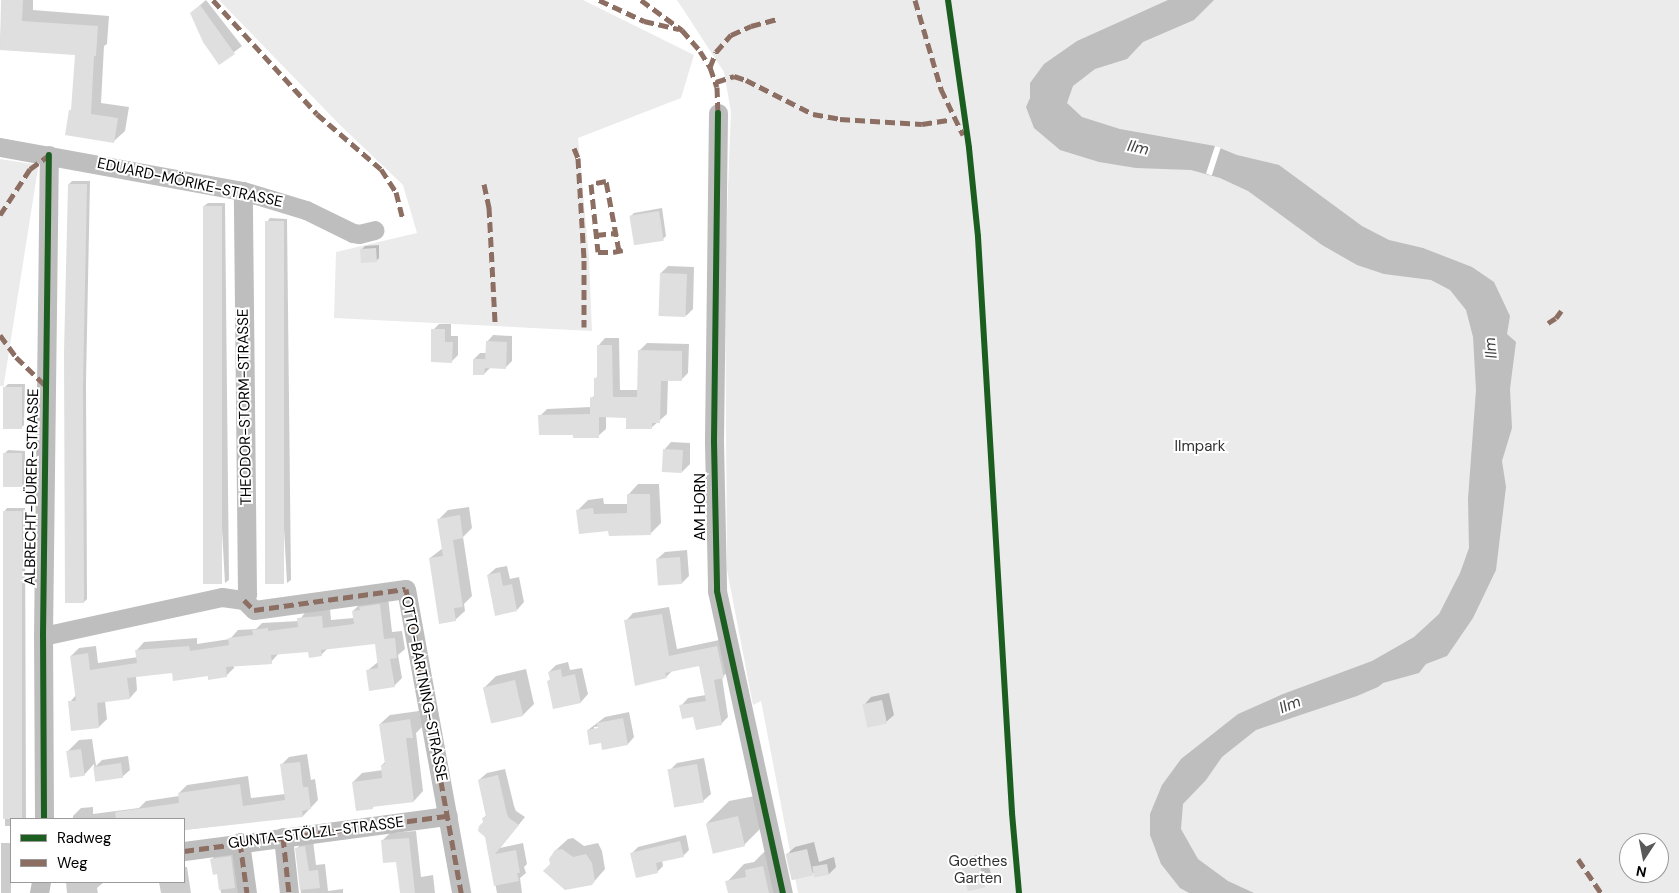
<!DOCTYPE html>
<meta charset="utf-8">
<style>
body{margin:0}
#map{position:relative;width:1679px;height:893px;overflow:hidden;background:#fff;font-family:"DM Sans",sans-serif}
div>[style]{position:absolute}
.green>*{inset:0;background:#ebebeb;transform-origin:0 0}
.water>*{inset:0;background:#bebebe}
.pier>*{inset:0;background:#fff;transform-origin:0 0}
.shadow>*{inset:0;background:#0003;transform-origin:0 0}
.building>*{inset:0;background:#dfdfdf;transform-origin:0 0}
.minor>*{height:19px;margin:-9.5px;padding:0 9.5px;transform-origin:9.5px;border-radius:9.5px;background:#bebebe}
.quiet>*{height:5px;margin-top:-2.5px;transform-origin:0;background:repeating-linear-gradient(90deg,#8d6e63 0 10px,transparent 0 15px)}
.cycleway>*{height:6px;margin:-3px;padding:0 3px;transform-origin:3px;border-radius:3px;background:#1b5e20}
span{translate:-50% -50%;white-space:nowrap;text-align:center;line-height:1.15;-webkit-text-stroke:4px #fff;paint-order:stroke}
.street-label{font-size:15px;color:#000}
.park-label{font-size:15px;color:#323232}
.water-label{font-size:16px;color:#434343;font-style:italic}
.legend{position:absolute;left:10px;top:818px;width:175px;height:65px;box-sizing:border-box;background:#fff;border:1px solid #999;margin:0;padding:6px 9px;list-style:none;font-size:15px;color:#000}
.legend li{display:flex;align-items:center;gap:10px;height:25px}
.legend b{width:25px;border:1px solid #999}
.north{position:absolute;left:1619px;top:833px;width:50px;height:50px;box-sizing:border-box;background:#fff;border:1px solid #999;border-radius:50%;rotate:191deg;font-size:14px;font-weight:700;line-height:20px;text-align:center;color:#000}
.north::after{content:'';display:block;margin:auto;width:18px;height:22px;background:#595959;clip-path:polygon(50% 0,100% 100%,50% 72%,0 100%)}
</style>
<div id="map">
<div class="green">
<div style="clip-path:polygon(219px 0,583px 0,694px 55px,681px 98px,578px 138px,589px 258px,592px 331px,334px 318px,336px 252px,417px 233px,403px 185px,338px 123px)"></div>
<div style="clip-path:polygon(evenodd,677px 0,1679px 0,1679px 893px,798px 893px,761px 701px,753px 705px,727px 570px,725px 266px,731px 112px,724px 72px,677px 0,1629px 843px,1659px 843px,1659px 873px,1629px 873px,1629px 843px)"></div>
<div style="left:0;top:159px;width:39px;height:224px;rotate:9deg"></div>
</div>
<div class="water">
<div style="clip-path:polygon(1168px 0,1214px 0,1194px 20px,1143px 42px,1127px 59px,1095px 69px,1073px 86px,1067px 103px,1082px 117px,1120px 129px,1215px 146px,1237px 155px,1279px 165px,1362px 226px,1389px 240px,1423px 248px,1472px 267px,1494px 282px,1510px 316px,1507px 334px,1516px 342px,1510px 389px,1512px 428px,1502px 461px,1506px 487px,1496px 570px,1473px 618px,1447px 656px,1426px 664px,1419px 673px,1383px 683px,1378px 687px,1357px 696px,1256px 730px,1222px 757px,1206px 780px,1183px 804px,1181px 829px,1198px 859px,1228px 881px,1254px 893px,1189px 893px,1180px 888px,1161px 864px,1150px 835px,1150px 814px,1162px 785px,1181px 759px,1238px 714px,1283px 694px,1372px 661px,1414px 637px,1439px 614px,1460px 573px,1469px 548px,1468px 499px,1476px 390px,1473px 337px,1466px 310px,1450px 290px,1431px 280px,1384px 274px,1357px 265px,1322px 245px,1248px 191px,1220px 178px,1191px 170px,1136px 168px,1099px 162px,1060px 150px,1034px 128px,1026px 107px,1030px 98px,1030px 83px,1044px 64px,1077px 41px)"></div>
</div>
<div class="pier">
<div style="left:1215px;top:146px;width:6px;height:29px;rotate:18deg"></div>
</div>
<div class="shadow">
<div style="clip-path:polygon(2px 0,33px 0,33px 10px,109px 16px,107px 44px,104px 46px,101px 103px,129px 107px,125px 131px,113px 142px,73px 108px,76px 54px,0 48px)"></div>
<div style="clip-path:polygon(206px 0,242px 46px,220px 63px,199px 6px)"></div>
<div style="clip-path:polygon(72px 181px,90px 181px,86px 382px,87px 599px,84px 602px,69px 184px)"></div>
<div style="clip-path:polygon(208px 203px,225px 203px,229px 580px,225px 583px,204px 206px)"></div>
<div style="clip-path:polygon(662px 208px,666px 236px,663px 239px,631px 216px,634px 213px)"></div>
<div style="clip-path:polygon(270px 218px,287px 219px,291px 580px,287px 583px,267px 222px)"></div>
<div style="clip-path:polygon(379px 245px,379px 258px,376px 261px,362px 249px,365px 246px)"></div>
<div style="clip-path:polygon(668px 266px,694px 267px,693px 309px,686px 316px,661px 273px)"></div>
<div style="clip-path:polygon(439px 324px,451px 324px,451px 336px,458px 336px,458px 355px,452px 361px,433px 330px)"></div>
<div style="clip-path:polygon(493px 335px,512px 336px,512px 361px,505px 368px,491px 367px,484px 374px,474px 359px,480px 353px,486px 353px,487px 342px)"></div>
<div style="clip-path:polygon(605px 338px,619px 338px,620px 390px,638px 390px,639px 351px,647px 343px,689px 344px,688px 373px,681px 380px,668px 380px,667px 414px,651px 428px,628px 417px,606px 416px,606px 429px,598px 436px,574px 433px,540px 416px,547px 409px,591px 407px,592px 398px,596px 394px,595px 379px,598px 376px,598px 346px)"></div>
<div style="clip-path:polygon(8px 384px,25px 384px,24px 425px,21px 428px,4px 388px)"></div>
<div style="clip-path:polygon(671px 442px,690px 443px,690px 464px,682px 472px,664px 450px)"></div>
<div style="clip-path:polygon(8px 450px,25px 451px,25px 483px,22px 486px,4px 454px)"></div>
<div style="clip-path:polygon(638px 484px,659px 484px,661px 523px,650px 534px,577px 511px,588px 500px,603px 498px,604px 504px,628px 504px,628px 495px)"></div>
<div style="clip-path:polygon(469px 507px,472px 528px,463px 537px,472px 596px,464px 604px,465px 611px,455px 620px,430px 558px,443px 548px,439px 519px,448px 510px)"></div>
<div style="clip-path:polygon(7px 508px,25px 508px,26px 819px,11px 819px,11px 826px,5px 826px,4px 512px)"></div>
<div style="clip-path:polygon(687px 550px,689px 576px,682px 583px,657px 559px,665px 552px)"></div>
<div style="clip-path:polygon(507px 566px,510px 579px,519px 577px,524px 602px,517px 610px,488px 575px,496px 568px)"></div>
<div style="clip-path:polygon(388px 597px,392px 632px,402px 631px,405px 649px,398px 655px,402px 678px,394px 686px,367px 671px,378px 662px,376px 643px,328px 648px,321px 655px,309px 650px,279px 653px,271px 662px,234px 665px,234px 668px,226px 676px,174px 671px,136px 676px,137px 690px,130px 698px,105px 701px,107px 719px,99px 727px,70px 702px,76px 695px,71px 656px,79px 648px,96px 646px,98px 663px,138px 657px,137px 650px,144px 642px,197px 638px,197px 644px,230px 639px,238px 630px,256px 629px,262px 623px,299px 621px,306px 611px,330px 608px,331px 620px,354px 618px,353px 611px,361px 603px)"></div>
<div style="clip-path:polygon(669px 607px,677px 649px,724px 639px,731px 670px,722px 677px,728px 717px,721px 724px,694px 716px,681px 706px,688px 698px,706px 695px,700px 664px,673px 670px,666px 677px,626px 621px,633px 613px)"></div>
<div style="clip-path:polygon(568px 662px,570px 670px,582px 668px,588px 694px,581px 702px,554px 708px,548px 681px,551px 679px,549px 672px,556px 665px)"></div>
<div style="clip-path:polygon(526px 669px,534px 704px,523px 715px,485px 687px,496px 676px)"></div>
<div style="clip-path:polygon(889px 693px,894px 715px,886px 722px,864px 705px,871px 697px)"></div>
<div style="clip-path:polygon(419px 711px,422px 727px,416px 733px,423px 791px,414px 801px,375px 805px,372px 808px,353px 782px,362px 773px,383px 770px,382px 765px,386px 761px,380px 724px,390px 715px)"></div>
<div style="clip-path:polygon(evenodd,629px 712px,634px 737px,628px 744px,603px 748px,602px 742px,588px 730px,605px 717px,629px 712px,604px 726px,594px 730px,594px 727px,604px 726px)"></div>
<div style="clip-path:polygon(92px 739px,96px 766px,102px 760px,128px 756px,130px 770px,122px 777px,96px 780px,94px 764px,84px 775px,68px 751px,79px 740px)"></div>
<div style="clip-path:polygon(307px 754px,311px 780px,315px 779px,318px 800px,303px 816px,184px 830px,184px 819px,73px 819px,73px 816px,81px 808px,93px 807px,93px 814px,139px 808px,146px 801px,179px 796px,179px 793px,187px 785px,248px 776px,251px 798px,285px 794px,281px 765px,289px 757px)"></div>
<div style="clip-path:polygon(704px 758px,711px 794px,703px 801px,670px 770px,677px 763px)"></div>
<div style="clip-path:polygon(505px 769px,514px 806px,516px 811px,525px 817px,500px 848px,523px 843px,527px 864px,524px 867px,526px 873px,520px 878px,522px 893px,497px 893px,483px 818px,487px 815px,479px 780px,487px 773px)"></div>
<div style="clip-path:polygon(760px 795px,766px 823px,744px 845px,707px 823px,729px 801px)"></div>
<div style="clip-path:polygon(416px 831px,421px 877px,433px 875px,435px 893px,401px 893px,397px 860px,382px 841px,390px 833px)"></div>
<div style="clip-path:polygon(686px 835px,689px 850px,683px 856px,662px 860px,663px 866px,657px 872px,632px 853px,638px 847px)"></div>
<div style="clip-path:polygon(573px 838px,584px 846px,598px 843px,602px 851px,605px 869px,592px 884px,551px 864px,556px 850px,568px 839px)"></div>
<div style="clip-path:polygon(313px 840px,316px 865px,325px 864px,328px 891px,343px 889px,343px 893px,301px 893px,297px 848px,304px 841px)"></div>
<div style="clip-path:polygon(814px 842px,819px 862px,834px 857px,836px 867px,829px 874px,813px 873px,787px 854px,795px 847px)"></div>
<div style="left:1px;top:843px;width:10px;height:50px"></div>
<div style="clip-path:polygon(239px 848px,249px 893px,221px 893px,218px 873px,212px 859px,220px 851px)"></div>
<div style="clip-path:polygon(781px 849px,790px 893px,729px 893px,727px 882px,744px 864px,754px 862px,764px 852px)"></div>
<div style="clip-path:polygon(986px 853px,992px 879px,984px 886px,962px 864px,969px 857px)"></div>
<div style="clip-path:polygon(184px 867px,187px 867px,191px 893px,161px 893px,159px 882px,184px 882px)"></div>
<div style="clip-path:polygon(66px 882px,104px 882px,97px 888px,98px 893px,67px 893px)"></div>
</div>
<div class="building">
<div style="clip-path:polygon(1px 0,23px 0,22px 21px,98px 26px,96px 56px,94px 56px,91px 114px,118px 118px,114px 143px,65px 135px,69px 110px,71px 110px,75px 55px,0 50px)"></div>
<div style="clip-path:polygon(200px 5px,235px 54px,219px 65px,203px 42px,190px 13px)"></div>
<div style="clip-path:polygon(68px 184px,87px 184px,83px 387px,84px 603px,65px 603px,64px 353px)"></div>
<div style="left:203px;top:206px;width:19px;height:378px"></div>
<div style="left:659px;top:211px;width:30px;height:30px;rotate:81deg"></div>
<div style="left:265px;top:221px;width:19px;height:363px"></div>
<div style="left:376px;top:248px;width:14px;height:16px;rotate:86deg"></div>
<div style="left:660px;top:273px;width:27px;height:43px;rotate:2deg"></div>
<div style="clip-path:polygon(431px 329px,445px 329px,445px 342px,453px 342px,452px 363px,431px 362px)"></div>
<div style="clip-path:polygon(486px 341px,507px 342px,506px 369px,485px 368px,484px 375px,473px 375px,473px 359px,485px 359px,485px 364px)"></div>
<div style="clip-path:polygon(597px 345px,612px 345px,613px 397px,637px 397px,638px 350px,682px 351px,682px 381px,661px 381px,660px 423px,652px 423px,652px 429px,626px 429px,626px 418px,599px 417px,599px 438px,573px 438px,573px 435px,539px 435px,538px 415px,590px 414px,590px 397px,594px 398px,594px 378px,597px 378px)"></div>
<div style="left:3px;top:387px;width:19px;height:42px"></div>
<div style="left:663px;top:449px;width:20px;height:23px;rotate:3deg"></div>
<div style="left:3px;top:453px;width:19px;height:34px"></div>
<div style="clip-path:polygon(627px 494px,650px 494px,651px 535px,609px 536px,608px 531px,579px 534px,576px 510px,593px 508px,594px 514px,627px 513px)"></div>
<div style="left:3px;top:511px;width:19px;height:308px"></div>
<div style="clip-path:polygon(460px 515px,463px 538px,453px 540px,463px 607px,454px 608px,456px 621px,439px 624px,429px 558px,443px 556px,437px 519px)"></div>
<div style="left:680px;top:557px;width:27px;height:24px;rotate:86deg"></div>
<div style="clip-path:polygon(500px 572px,503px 586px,512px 584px,517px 611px,495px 616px,487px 575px)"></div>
<div style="clip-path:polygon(380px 604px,384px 639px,395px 638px,397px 658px,390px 659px,395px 687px,369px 691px,366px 670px,378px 668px,375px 644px,321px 650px,322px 656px,309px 658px,308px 652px,271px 655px,272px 664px,226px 667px,227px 677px,208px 680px,208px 676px,173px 681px,172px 673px,127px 678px,130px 699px,97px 703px,99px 728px,71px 731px,68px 701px,76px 701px,70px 656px,88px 653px,90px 670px,137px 663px,135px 650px,189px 646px,190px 651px,229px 645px,228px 638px,253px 635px,252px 630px,268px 628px,268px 631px,298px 627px,297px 618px,322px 616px,323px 628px,354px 624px,352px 611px,360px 610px,359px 607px)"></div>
<div style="clip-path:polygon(662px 614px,669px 656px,717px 646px,724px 678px,714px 680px,722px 725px,696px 730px,693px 717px,682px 719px,679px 705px,706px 701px,699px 666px,665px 673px,667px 678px,635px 686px,624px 620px)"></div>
<div style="clip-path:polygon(561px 669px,562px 677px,575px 674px,581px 703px,553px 709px,547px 681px,550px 680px,548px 672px)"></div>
<div style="left:515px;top:680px;width:37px;height:33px;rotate:77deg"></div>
<div style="left:882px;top:700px;width:24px;height:20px;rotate:78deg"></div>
<div style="clip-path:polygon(623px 718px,628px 745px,602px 750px,601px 743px,589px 745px,587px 730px,598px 728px,597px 723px)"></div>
<div style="clip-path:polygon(410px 719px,413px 738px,406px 738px,414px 802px,372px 807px,373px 809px,356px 811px,352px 782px,382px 778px,381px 765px,385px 764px,379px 724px)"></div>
<div style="left:81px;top:749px;width:27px;height:15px;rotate:82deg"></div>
<div style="clip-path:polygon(300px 762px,303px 787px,308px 787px,311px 809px,302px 811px,303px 817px,184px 830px,184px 819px,116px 819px,115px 812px,179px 803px,178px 793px,240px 784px,243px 806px,285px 800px,280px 764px)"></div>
<div style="left:121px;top:763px;width:15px;height:28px;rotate:82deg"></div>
<div style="left:697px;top:764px;width:39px;height:30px;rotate:80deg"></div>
<div style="clip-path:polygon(498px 775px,507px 814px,509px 818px,519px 825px,495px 854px,516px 850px,520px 873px,517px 873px,519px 881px,494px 886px,485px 837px,478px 831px,479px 826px,483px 822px,482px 818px,486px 817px,478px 780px)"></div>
<div style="left:738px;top:816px;width:31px;height:33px;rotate:77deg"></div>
<div style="clip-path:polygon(409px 838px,415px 893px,400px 893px,396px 862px,383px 863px,381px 840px)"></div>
<div style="clip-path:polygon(680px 841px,684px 857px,656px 863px,658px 873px,636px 878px,630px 853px)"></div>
<div style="clip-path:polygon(305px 846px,309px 871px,318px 870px,320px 888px,300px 890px,295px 848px)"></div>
<div style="clip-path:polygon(562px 849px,573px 857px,586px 854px,592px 863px,595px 881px,592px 885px,565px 890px,543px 871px,550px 864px,549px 859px,555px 850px)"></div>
<div style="left:807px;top:849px;width:27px;height:22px;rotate:77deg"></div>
<div style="clip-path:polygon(231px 856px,235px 888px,219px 890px,217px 874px,213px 875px,210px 859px)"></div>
<div style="left:979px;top:860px;width:28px;height:18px;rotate:77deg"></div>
<div style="left:827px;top:864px;width:11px;height:15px;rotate:80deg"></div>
<div style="clip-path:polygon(763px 866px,769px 893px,728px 893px,725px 881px,746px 877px,745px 870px)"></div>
</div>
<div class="minor">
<div style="left:718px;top:113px;width:329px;rotate:90.7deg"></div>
<div style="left:714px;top:442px;width:149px;rotate:88.8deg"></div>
<div style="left:717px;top:591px;width:309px;rotate:77.7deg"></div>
<div style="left:0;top:147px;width:247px;rotate:10.3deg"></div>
<div style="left:243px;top:191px;width:66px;rotate:16.8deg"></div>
<div style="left:306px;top:210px;width:52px;rotate:26.1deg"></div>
<div style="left:353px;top:233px;width:6px;rotate:9deg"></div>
<div style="left:359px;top:234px;width:16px;rotate:-14deg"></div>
<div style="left:244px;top:600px;width:14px;rotate:45deg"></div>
<div style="left:254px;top:610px;width:153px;rotate:-7.9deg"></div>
<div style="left:406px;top:589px;width:309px;rotate:79.7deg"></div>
<div style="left:43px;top:636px;width:183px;rotate:-12.3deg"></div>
<div style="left:222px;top:597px;width:22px;rotate:8deg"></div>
<div style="left:244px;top:600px;width:7px;rotate:-63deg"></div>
<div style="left:247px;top:594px;width:403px;rotate:-90.6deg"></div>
<div style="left:44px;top:819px;width:183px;rotate:-90.3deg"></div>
<div style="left:43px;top:636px;width:481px;rotate:-89.3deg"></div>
<div style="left:283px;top:837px;width:56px;rotate:83.9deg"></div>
<div style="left:240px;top:842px;width:51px;rotate:82.2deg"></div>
<div style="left:184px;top:851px;width:266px;rotate:-7.6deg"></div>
<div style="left:39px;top:893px;width:11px;rotate:-80deg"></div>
</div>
<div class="quiet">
<div style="left:213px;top:0;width:154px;rotate:47.6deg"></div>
<div style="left:317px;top:114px;width:84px;rotate:40.7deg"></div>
<div style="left:381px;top:169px;width:27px;rotate:57deg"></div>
<div style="left:396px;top:192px;width:29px;rotate:76deg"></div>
<div style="left:599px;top:0;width:50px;rotate:25deg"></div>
<div style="left:644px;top:21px;width:36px;rotate:13deg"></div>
<div style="left:641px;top:0;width:51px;rotate:36.2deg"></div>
<div style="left:682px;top:30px;width:28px;rotate:49deg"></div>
<div style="left:700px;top:51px;width:19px;rotate:58deg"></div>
<div style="left:710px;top:67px;width:21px;rotate:71deg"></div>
<div style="left:717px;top:87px;width:26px;rotate:88deg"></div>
<div style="left:915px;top:0;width:93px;rotate:73.7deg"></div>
<div style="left:941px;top:89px;width:51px;rotate:64.4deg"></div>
<div style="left:710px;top:67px;width:16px;rotate:-68deg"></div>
<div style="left:716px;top:52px;width:23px;rotate:-49deg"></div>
<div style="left:731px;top:35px;width:22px;rotate:-24deg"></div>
<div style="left:751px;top:26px;width:27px;rotate:-15deg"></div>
<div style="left:716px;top:82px;width:19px;rotate:-18deg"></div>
<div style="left:734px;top:76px;width:13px;rotate:18deg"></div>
<div style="left:746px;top:80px;width:75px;rotate:26.9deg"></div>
<div style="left:813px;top:114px;width:27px;rotate:10deg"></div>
<div style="left:840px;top:119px;width:82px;rotate:3.5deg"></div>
<div style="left:922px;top:124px;width:26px;rotate:-9deg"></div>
<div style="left:574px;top:148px;width:11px;rotate:68deg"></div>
<div style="left:578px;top:158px;width:102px;rotate:86.6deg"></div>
<div style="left:584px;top:260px;width:67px;rotate:90deg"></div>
<div style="left:484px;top:184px;width:24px;rotate:78deg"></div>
<div style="left:489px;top:207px;width:115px;rotate:87deg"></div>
<div style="left:0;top:215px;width:55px;rotate:-56.9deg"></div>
<div style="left:30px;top:169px;width:24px;rotate:-36deg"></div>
<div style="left:596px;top:235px;width:19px;rotate:-6deg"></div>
<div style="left:619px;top:251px;width:71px;rotate:-100.5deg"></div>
<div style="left:606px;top:181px;width:15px;rotate:169deg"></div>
<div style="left:591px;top:184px;width:68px;rotate:84.1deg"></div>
<div style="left:598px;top:252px;width:15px"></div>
<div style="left:613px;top:252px;width:10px;rotate:-11deg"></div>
<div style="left:1548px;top:323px;width:9px;rotate:-32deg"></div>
<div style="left:1556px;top:318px;width:9px;rotate:-54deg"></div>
<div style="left:0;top:335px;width:27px;rotate:54deg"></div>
<div style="left:16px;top:357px;width:42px;rotate:44deg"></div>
<div style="left:244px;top:600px;width:14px;rotate:45deg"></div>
<div style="left:254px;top:610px;width:153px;rotate:-7.9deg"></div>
<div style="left:406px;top:589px;width:309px;rotate:79.7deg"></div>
<div style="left:283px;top:837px;width:56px;rotate:83.9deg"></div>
<div style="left:240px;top:842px;width:51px;rotate:82.2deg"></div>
<div style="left:184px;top:851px;width:266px;rotate:-7.6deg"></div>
<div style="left:1578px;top:859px;width:41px;rotate:55.9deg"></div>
</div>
<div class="cycleway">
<div style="left:948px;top:0;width:149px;rotate:81.9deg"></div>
<div style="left:969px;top:148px;width:89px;rotate:84.2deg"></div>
<div style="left:978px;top:237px;width:577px;rotate:86.62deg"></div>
<div style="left:1012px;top:813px;width:80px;rotate:85deg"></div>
<div style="left:718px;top:113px;width:329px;rotate:90.7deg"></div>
<div style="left:714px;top:442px;width:149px;rotate:88.8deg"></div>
<div style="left:717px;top:591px;width:309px;rotate:77.7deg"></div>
<div style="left:44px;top:819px;width:183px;rotate:-90.3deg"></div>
<div style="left:43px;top:636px;width:481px;rotate:-89.3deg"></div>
</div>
<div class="street-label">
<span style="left:190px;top:183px;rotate:12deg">EDUARD-MÖRIKE-STRASSE</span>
<span style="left:245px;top:407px;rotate:-91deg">THEODOR-STORM-STRASSE</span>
<span style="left:32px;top:487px;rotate:-89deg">ALBRECHT-DÜRER-STRASSE</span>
<span style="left:701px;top:507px;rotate:-90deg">AM HORN</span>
<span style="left:424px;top:689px;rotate:79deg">OTTO-BARTNING-STRASSE</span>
<span style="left:316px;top:833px;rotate:-7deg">GUNTA-STÖLZL-STRASSE</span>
</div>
<div class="park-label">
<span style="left:1200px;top:447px">Ilmpark</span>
<span style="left:978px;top:870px">Goethes<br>Garten</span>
</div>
<div class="water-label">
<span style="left:1138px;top:148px;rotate:12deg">Ilm</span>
<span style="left:1491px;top:348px;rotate:-95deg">Ilm</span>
<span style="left:1290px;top:705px;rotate:-22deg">Ilm</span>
</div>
<ul class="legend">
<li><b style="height:6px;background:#1b5e20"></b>Radweg</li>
<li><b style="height:6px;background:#8d6e63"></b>Weg</li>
</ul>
<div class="north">N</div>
</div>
